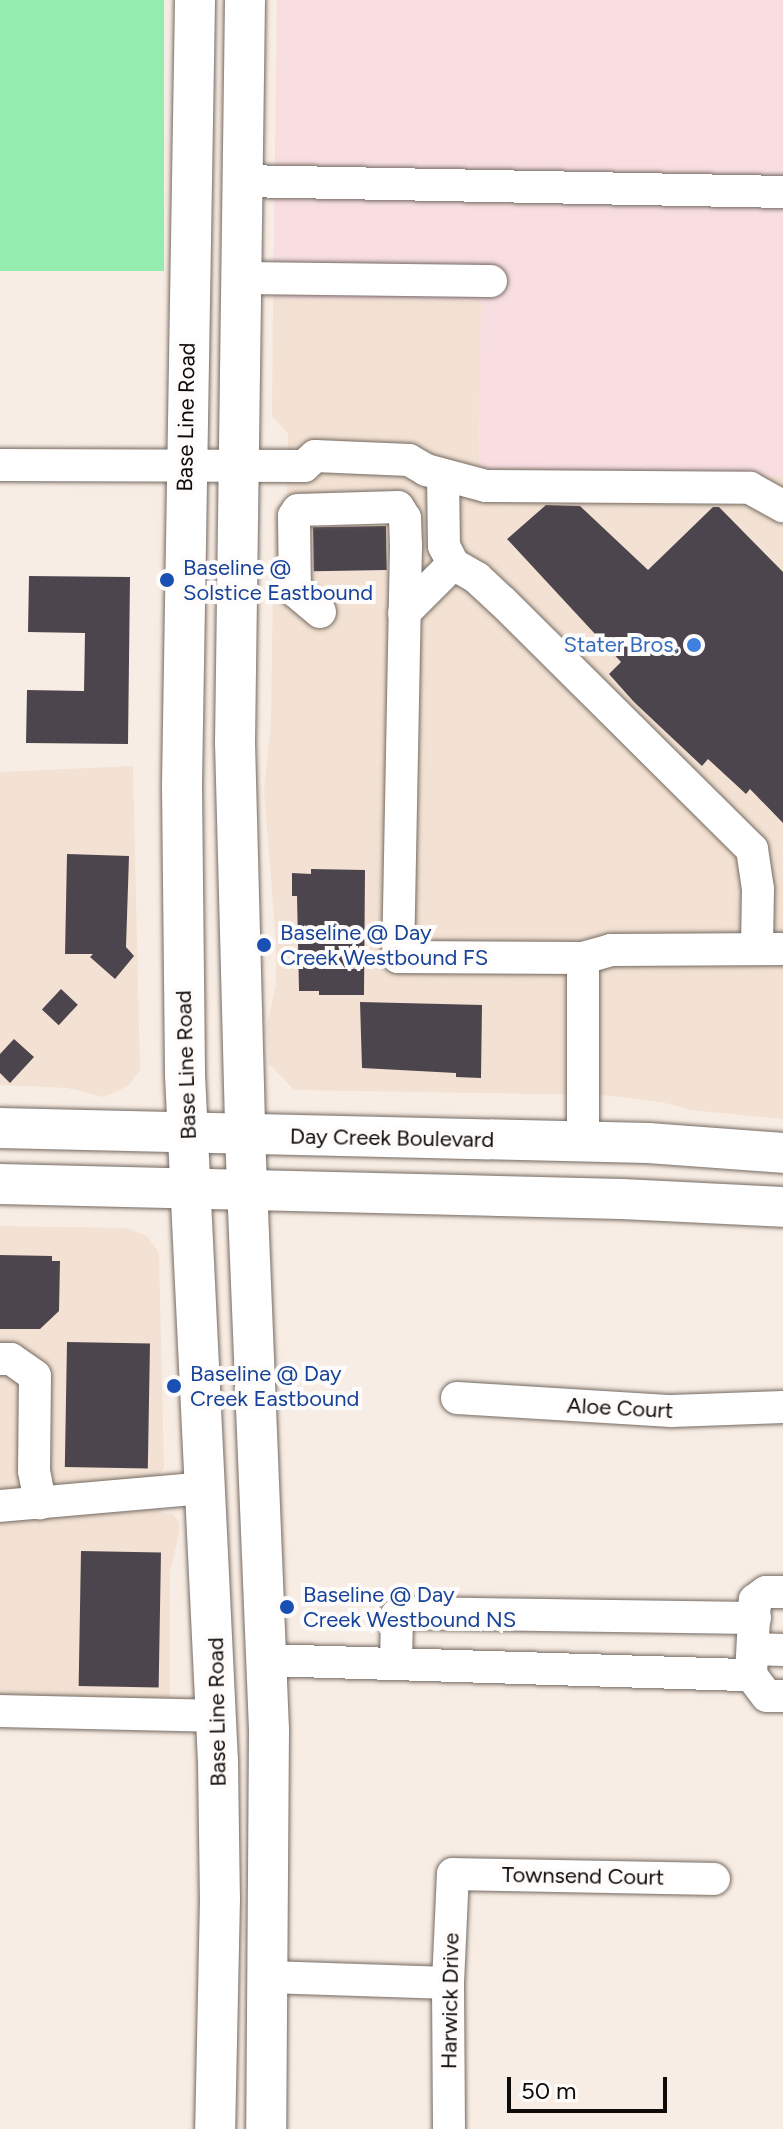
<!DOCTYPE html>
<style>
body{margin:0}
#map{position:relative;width:783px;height:2129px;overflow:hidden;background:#f8ede4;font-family:Figtree,sans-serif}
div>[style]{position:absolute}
.built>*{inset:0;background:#f3e2d3}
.industrial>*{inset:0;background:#f8dee1}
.green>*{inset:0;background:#95ecaf;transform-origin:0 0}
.building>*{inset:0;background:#4d454d;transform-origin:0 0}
.roads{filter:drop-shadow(0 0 2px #746a62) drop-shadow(0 0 2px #746a62)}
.minor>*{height:32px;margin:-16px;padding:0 16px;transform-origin:16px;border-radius:16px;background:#fff}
.major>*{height:40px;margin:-20px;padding:0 20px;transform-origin:20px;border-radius:20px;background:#fff}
.dots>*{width:22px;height:22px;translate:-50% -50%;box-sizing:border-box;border:4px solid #fefcfa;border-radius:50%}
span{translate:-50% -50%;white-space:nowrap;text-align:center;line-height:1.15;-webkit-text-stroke:8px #fefcfa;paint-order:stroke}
.street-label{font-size:22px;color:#0e0b08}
.transit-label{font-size:22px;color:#164399}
.left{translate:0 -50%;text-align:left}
.shop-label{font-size:22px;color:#366cbe}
.right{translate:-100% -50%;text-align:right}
.scale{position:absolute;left:507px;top:2077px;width:160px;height:36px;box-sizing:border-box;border:4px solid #0e0b08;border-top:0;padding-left:10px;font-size:24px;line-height:28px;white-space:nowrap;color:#0e0b08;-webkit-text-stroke:6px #fefcfa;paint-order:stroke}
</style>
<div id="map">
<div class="built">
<div style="clip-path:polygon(273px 299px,481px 301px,479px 471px,783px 477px,783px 1119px,690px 1110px,661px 1102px,602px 1095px,294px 1090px,269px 1064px,267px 1025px,276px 984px,276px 942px,264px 791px,271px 720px,274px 508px,287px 500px,288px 434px,272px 416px)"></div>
<div style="clip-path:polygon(133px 766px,140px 1070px,128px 1086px,104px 1097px,67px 1088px,0 1085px,0 772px)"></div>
<div style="clip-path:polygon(0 1226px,127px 1228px,147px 1236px,159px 1253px,164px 1468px,160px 1473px,161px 1513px,173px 1514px,179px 1522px,179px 1534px,170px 1572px,170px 1730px,0 1726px)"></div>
</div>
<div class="industrial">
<div style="clip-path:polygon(277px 0,783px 0,783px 477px,479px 471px,481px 301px,273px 299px)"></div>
</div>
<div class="green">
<div style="left:0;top:0;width:164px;height:271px"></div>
</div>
<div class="building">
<div style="clip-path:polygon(546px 505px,580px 506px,648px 570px,713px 507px,719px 507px,783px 572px,783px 823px,750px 789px,746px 794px,708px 759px,702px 766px,634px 702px,609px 674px,621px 662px,507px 539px)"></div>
<div style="left:386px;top:526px;width:44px;height:73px;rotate:89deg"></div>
<div style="clip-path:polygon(29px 576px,130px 577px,128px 744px,26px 743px,27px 690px,84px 691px,85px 633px,28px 632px)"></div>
<div style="clip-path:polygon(67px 854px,129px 856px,126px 947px,134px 956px,115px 979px,90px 957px,93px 954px,65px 954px)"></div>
<div style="clip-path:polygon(311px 869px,365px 870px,364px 995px,319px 995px,319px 991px,299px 991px,297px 896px,292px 896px,292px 873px,311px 874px)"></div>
<div style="left:61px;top:989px;width:23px;height:28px;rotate:43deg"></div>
<div style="clip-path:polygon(360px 1002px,482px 1005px,481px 1078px,456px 1077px,456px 1073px,362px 1068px)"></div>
<div style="clip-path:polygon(14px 1039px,34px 1057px,10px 1083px,0 1073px,0 1054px)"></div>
<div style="clip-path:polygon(0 1255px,52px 1256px,52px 1261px,60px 1261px,59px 1311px,40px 1329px,0 1329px)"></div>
<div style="left:67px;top:1342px;width:83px;height:125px;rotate:1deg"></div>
<div style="left:81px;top:1551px;width:80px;height:135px;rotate:1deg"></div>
</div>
<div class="roads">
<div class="minor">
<div style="left:242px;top:181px;width:541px;rotate:1.16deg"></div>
<div style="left:240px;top:278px;width:251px;rotate:0.7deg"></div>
<div style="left:0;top:465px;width:304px;rotate:0.2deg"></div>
<div style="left:304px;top:466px;width:15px;rotate:-42deg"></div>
<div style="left:315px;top:456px;width:94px;rotate:2.4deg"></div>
<div style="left:409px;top:460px;width:20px;rotate:30deg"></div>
<div style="left:426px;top:470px;width:62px;rotate:14.9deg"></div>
<div style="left:486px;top:486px;width:264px;rotate:0.4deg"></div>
<div style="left:750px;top:488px;width:38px;rotate:29deg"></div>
<div style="left:443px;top:475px;width:71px;rotate:89.2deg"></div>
<div style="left:444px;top:546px;width:20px;rotate:63deg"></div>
<div style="left:453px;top:564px;width:28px;rotate:30deg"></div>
<div style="left:477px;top:578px;width:35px;rotate:43deg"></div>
<div style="left:503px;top:602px;width:351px;rotate:44.8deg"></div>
<div style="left:752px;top:849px;width:40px;rotate:81.5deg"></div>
<div style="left:758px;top:889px;width:60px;rotate:91deg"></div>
<div style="left:320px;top:612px;width:33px;rotate:-140deg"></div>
<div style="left:295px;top:591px;width:75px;rotate:-90.8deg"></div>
<div style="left:294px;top:516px;width:7px;rotate:-56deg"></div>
<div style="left:298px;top:510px;width:100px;rotate:-1.7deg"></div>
<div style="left:398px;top:507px;width:13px;rotate:58deg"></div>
<div style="left:405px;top:518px;width:27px;rotate:88deg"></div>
<div style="left:406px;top:545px;width:412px;rotate:91.1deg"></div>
<div style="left:398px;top:957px;width:185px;rotate:0.3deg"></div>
<div style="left:583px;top:958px;width:29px;rotate:-16deg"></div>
<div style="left:611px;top:950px;width:172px;rotate:-0.3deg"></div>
<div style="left:404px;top:613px;width:69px;rotate:-45deg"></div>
<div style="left:583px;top:1142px;width:184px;rotate:-90deg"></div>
<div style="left:0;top:1359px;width:11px"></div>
<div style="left:11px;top:1359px;width:29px;rotate:35deg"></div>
<div style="left:35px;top:1376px;width:95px;rotate:90.6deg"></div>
<div style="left:34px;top:1471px;width:33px;rotate:79deg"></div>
<div style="left:457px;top:1398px;width:215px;rotate:3.5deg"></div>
<div style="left:672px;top:1411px;width:111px;rotate:-2.1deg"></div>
<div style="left:0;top:1506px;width:206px;rotate:-5deg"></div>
<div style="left:783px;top:1592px;width:17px;rotate:180deg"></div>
<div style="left:766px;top:1592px;width:14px;rotate:144deg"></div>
<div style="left:755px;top:1600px;width:75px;rotate:93.1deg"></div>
<div style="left:751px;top:1675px;width:26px;rotate:53deg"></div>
<div style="left:767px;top:1696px;width:16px"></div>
<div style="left:753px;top:1649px;width:30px;rotate:2deg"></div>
<div style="left:266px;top:1660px;width:485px;rotate:1.8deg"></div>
<div style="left:396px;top:1664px;width:49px;rotate:-88.8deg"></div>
<div style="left:397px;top:1615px;width:5px;rotate:-22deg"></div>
<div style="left:402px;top:1613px;width:353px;rotate:0.8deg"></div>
<div style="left:0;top:1711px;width:217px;rotate:1.3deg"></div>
<div style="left:269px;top:1977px;width:179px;rotate:1.9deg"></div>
<div style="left:449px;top:2129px;width:146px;rotate:-90.4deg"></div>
<div style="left:448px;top:1983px;width:109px;rotate:-87.4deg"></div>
<div style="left:453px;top:1874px;width:261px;rotate:1.1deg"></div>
</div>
<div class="major">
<div style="left:195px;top:0;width:786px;rotate:90.95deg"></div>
<div style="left:182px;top:786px;width:289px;rotate:89.4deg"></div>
<div style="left:185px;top:1075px;width:687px;rotate:87.25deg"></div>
<div style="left:218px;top:1761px;width:137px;rotate:89.2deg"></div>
<div style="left:220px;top:1898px;width:231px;rotate:91.2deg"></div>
<div style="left:245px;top:0;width:742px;rotate:90.77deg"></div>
<div style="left:235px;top:742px;width:393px;rotate:88.5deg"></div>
<div style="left:245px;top:1135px;width:595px;rotate:87.69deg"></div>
<div style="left:269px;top:1730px;width:399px;rotate:90.4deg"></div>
<div style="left:0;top:1128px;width:648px;rotate:1.33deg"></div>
<div style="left:648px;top:1143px;width:135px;rotate:4.2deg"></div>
<div style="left:0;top:1184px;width:622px;rotate:1.38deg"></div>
<div style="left:622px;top:1199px;width:161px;rotate:2.8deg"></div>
</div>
</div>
<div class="dots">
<div style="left:167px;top:580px;background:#1a4fb4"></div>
<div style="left:694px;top:645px;background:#3f7fe0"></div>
<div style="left:264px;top:945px;background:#1a4fb4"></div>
<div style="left:174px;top:1386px;background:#1a4fb4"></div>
<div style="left:287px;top:1607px;background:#1a4fb4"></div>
</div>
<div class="street-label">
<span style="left:186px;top:417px;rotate:-89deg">Base Line Road</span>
<span style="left:186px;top:1065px;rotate:-92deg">Base Line Road</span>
<span style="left:392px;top:1138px;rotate:1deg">Day Creek Boulevard</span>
<span style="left:620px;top:1408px;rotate:3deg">Aloe Court</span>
<span style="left:217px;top:1712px;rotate:-91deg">Base Line Road</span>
<span style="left:583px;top:1876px;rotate:1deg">Townsend Court</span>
<span style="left:450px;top:2001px;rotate:-89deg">Harwick Drive</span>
</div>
<div class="transit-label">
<span class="left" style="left:183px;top:580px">Baseline @<br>Solstice Eastbound</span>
<span class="left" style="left:280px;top:945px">Baseline @ Day<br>Creek Westbound FS</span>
<span class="left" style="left:190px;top:1386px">Baseline @ Day<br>Creek Eastbound</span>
<span class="left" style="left:303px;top:1607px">Baseline @ Day<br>Creek Westbound NS</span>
</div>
<div class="shop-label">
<span class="right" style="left:678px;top:645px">Stater Bros.</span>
</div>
<div class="scale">50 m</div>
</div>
